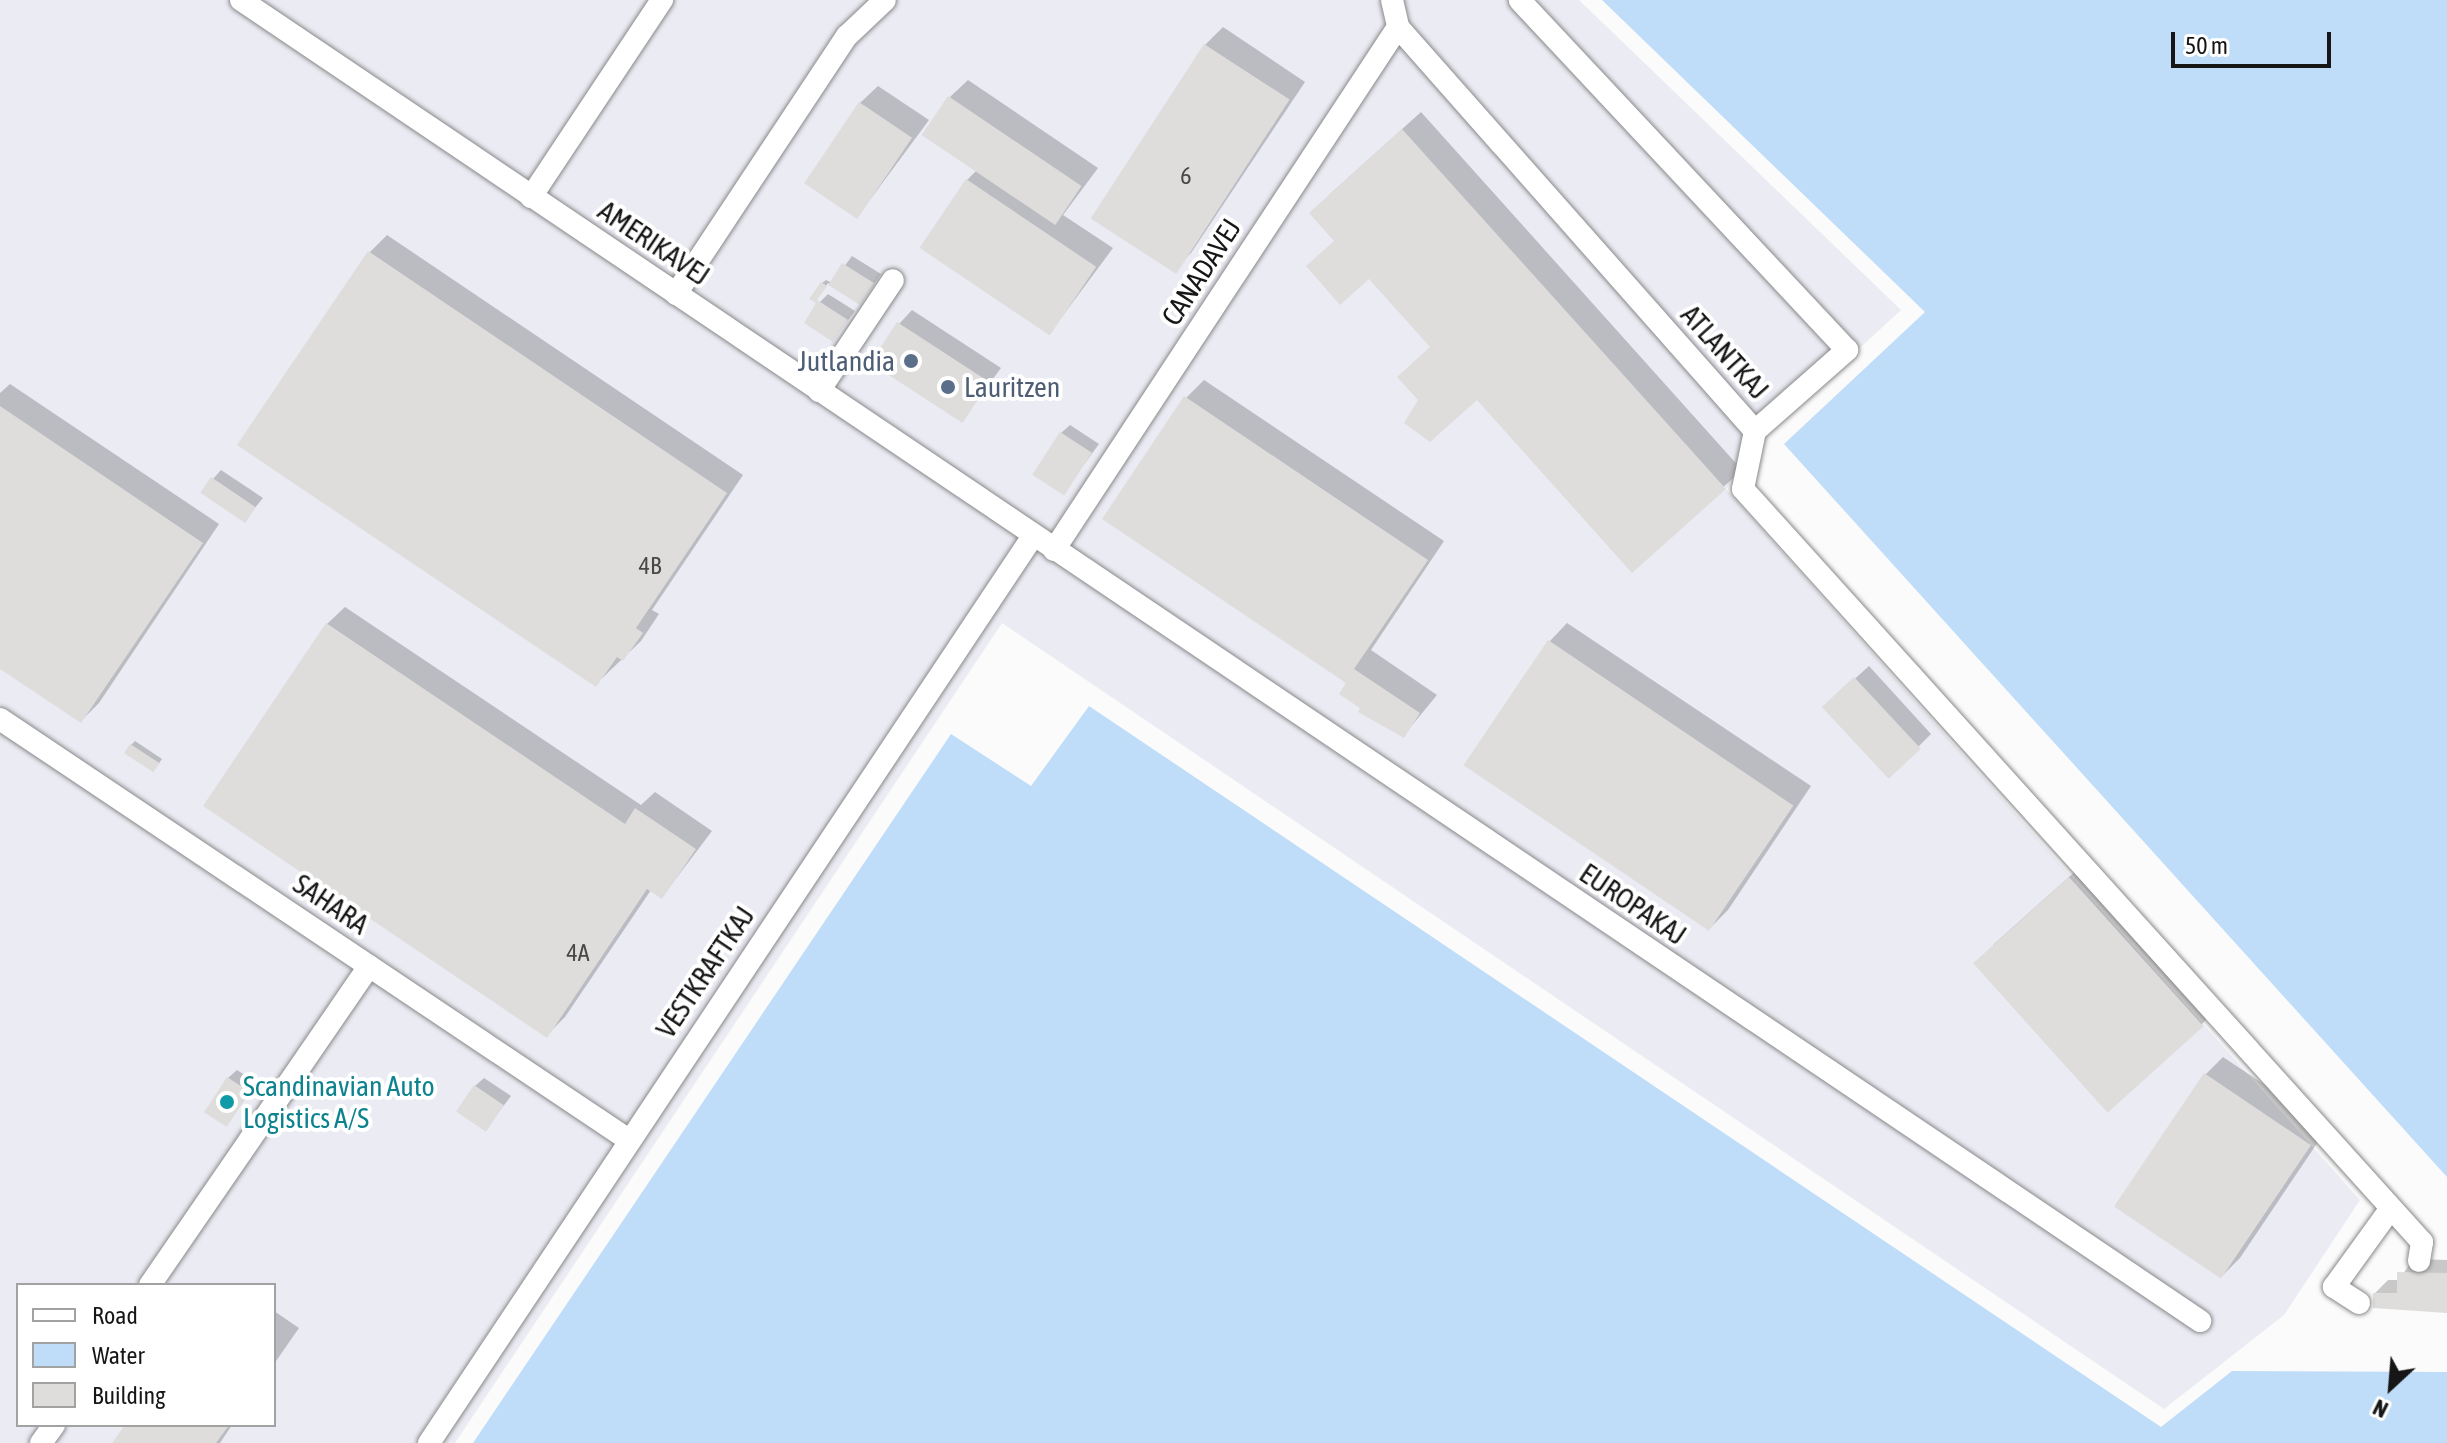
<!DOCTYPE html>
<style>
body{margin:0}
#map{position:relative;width:2447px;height:1443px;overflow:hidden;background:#fbfbfc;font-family:"Asap Condensed",sans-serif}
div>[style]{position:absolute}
.built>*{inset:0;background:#eaebf3}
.water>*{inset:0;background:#bfddf8}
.shadow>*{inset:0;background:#0003}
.building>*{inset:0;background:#dedddc;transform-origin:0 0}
.roads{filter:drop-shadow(0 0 2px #89898a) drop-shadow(0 0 2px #89898a)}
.minor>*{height:22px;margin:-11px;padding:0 11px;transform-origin:11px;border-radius:11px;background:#fff}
.dots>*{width:22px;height:22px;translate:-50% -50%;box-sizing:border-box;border:4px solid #fff;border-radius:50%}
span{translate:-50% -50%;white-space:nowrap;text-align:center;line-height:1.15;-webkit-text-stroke:8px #fff;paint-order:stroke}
.number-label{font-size:24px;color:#484848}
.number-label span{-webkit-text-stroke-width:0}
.street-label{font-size:28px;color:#161617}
.service-label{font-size:28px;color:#4e5e75}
.right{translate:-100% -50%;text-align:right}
.left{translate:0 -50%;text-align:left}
.culture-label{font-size:28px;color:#0d838f}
.legend{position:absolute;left:16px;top:1283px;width:260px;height:144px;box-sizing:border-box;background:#fff;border:2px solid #a2a2a2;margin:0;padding:10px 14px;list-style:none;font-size:24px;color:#161617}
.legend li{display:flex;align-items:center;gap:16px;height:40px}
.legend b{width:40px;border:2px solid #a2a2a2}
.north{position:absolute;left:2351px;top:1347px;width:80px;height:80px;-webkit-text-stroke:6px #fff;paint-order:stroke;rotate:206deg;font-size:22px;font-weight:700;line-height:32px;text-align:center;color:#161617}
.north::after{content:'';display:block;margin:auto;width:28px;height:36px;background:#161617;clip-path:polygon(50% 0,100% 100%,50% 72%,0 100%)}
.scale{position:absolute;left:2171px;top:32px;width:160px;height:36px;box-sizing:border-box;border:4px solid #161617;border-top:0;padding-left:10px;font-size:24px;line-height:28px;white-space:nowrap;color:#161617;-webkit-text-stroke:6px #fff;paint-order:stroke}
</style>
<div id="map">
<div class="built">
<div style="clip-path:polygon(evenodd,0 0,1579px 0,1901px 310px,1761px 439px,1726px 489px,2360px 1200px,2284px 1315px,2164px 1409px,1002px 623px,455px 1443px,0 1443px,0 0,18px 1285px,274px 1285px,274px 1425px,18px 1425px,18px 1285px)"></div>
</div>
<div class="water">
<div style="clip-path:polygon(1602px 0,2447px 0,2447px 1177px,1784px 444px,1925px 312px)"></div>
<div style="clip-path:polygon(1089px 706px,2161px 1427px,2232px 1371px,2447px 1372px,2447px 1443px,473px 1443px,951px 734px,1031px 786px)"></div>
</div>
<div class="shadow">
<div style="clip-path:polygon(1223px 27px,1305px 82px,1191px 253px,1173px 271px,1205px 45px)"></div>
<div style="clip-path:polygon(968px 80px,1098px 168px,1063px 215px,1113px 248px,1050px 333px,967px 180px,977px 170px,950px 97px)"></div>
<div style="clip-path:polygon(878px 86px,929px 120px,858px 216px,860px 103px)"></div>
<div style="clip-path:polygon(1421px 112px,1742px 470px,1632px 570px,1477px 397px,1420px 400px,1432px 346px,1336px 240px,1329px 195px)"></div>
<div style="clip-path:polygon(387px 235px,743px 475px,652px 610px,659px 614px,641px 641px,596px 684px,369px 253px)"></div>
<div style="clip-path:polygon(852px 256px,881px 274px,867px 294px,859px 303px,828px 283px,819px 296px,822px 283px,826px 280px,832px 283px)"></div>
<div style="clip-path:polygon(828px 294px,855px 311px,833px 340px,820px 302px)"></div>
<div style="clip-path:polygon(912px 310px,1001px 368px,962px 420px,899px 324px)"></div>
<div style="clip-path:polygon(1204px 380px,1444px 541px,1371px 650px,1437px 695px,1404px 735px,1363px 708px,1186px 398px)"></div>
<div style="clip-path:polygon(10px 384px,219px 524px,99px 703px,81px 721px,0 667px,0 393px)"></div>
<div style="clip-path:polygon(1070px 425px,1099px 444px,1063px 493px,1061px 433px)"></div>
<div style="clip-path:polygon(221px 470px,263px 498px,245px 520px,213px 479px)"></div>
<div style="clip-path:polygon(345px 607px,641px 805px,655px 792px,712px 831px,662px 897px,651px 890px,565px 1017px,547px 1035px,327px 624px)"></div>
<div style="clip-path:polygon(1567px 623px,1811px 786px,1728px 910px,1710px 928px,1550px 641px)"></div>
<div style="clip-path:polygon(1869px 666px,1931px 734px,1918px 747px,1838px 694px)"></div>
<div style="clip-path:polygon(135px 741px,162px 759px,157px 766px,131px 745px)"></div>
<div style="clip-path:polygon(2088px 860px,2219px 1007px,2201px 1025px,1993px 945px)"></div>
<div style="clip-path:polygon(2223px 1057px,2328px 1127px,2240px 1258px,2222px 1276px,2205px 1075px)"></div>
<div style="clip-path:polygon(237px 1070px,257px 1083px,226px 1125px,228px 1078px)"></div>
<div style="clip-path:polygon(484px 1078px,511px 1096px,486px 1129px,475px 1086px)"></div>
<div style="clip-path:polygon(2413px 1259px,2447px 1260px,2447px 1310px,2375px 1293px,2388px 1280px,2399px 1280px)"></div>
<div style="clip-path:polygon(274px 1311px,299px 1328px,274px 1364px)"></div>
<div style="clip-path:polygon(127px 1425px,232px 1425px,220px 1443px,115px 1443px)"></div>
</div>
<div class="building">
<div style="left:1204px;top:44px;width:102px;height:208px;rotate:33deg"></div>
<div style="left:948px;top:96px;width:161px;height:47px;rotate:34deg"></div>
<div style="left:859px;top:102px;width:64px;height:98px;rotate:34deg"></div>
<div style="clip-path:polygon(1402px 129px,1726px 489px,1632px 573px,1477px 400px,1430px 442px,1404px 423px,1418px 400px,1397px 377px,1430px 347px,1369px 279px,1340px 305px,1306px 266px,1334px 241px,1309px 213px)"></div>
<div style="left:966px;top:179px;width:157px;height:83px;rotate:34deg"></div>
<div style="clip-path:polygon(368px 251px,727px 493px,636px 628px,643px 633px,623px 661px,617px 657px,596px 687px,237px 445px)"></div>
<div style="left:842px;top:263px;width:38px;height:26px;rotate:32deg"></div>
<div style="clip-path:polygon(821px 282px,827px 286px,817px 300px,848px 320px,833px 342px,804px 323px,816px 303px,809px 299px)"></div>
<div style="left:897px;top:322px;width:110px;height:49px;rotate:33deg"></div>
<div style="clip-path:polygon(1184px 396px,1428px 560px,1354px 669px,1420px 713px,1404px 738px,1358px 712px,1360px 708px,1339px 694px,1346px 683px,1102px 519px)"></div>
<div style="clip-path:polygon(0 406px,203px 543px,81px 723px,0 669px)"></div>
<div style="left:1060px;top:432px;width:38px;height:51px;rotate:33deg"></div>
<div style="left:211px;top:477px;width:54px;height:19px;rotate:34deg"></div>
<div style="clip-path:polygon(326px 623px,625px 824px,635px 808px,696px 849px,662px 899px,647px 889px,547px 1038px,203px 806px)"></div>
<div style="left:1548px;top:640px;width:296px;height:151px;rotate:34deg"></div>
<div style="left:1854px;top:677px;width:98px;height:44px;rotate:47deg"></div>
<div style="left:130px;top:744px;width:35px;height:11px;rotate:33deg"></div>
<div style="left:2069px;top:877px;width:201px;height:129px;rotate:48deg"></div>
<div style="left:2204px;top:1073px;width:129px;height:161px;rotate:34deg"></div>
<div style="left:227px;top:1077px;width:27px;height:42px;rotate:33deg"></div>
<div style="left:474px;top:1085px;width:36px;height:32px;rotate:34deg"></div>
<div style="clip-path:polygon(2397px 1272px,2447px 1273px,2447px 1313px,2373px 1308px,2373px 1293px,2397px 1293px)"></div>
<div style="clip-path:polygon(125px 1425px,229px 1425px,216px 1443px,112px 1443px)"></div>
</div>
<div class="roads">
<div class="minor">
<div style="left:241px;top:0;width:2363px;rotate:33.99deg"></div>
<div style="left:1392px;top:0;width:28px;rotate:77deg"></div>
<div style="left:1398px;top:27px;width:539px;rotate:48.53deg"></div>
<div style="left:1755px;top:431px;width:123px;rotate:-41.4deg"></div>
<div style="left:1847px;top:350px;width:479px;rotate:-133.1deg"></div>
<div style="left:531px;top:197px;width:237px;rotate:-56.4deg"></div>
<div style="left:676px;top:294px;width:310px;rotate:-56.5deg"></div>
<div style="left:847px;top:36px;width:52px;rotate:-43.5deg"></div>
<div style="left:819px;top:391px;width:133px;rotate:-56.3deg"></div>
<div style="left:1755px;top:431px;width:59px;rotate:101.7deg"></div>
<div style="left:1743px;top:489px;width:1014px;rotate:47.96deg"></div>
<div style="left:2422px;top:1242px;width:19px;rotate:99deg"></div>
<div style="left:1054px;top:550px;width:626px;rotate:-56.67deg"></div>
<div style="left:0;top:719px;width:757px;rotate:33.8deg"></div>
<div style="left:150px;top:1285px;width:387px;rotate:-55.5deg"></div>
<div style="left:2359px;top:1303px;width:30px;rotate:-147deg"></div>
<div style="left:2334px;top:1287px;width:97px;rotate:-54.2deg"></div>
<div style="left:41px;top:1443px;width:22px;rotate:-54deg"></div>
<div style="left:429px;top:1443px;width:1090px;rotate:-56.34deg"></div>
</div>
</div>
<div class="dots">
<div style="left:911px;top:361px;background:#5c6f8a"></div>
<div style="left:948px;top:387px;background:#5c6f8a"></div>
<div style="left:227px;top:1102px;background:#0f9aa8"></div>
</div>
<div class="number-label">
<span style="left:1186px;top:176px">6</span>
<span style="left:650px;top:566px">4B</span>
<span style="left:578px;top:953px">4A</span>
</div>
<div class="street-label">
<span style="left:654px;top:243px;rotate:34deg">AMERIKAVEJ</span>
<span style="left:1201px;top:272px;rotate:-57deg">CANADAVEJ</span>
<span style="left:1725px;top:352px;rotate:48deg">ATLANTKAJ</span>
<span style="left:331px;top:904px;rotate:34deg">SAHARA</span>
<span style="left:1633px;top:904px;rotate:34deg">EUROPAKAJ</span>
<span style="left:705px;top:972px;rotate:-56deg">VESTKRAFTKAJ</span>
</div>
<div class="service-label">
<span class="right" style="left:895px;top:361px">Jutlandia</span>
<span class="left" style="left:964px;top:387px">Lauritzen</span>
</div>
<div class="culture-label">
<span class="left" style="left:243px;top:1102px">Scandinavian Auto<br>Logistics A/S</span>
</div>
<ul class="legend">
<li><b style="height:10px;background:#fff"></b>Road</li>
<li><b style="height:22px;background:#bfddf8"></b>Water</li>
<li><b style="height:22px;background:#dedddc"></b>Building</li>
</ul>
<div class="north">N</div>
<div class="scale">50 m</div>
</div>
